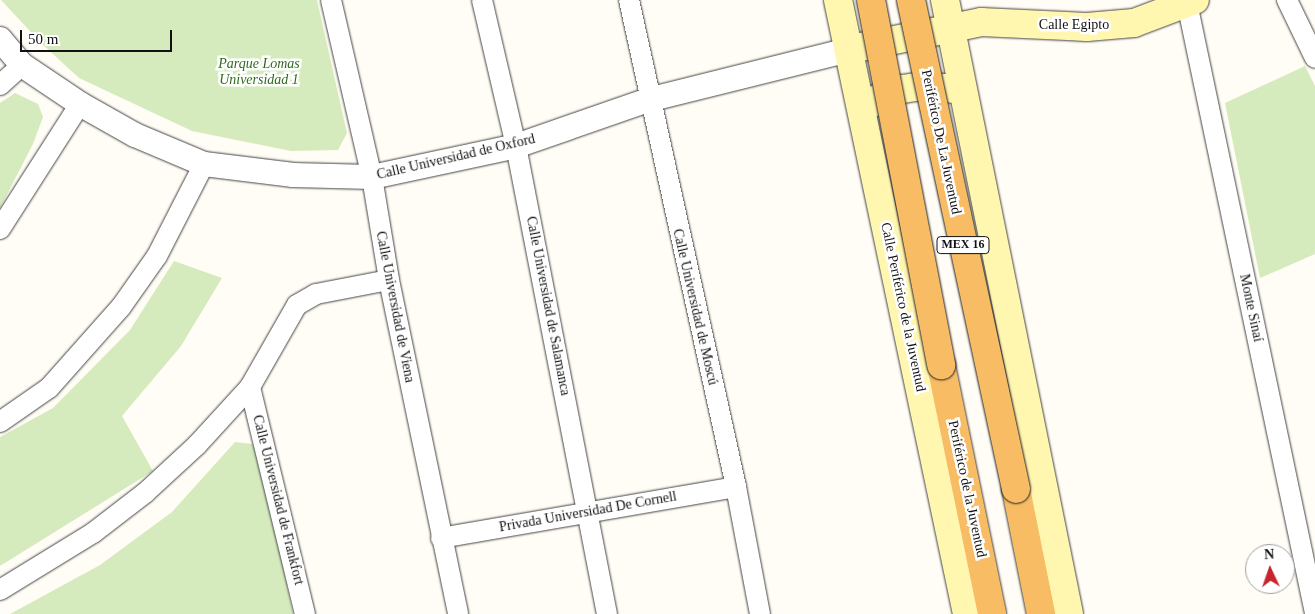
<!DOCTYPE html>
<meta charset="utf-8">
<style>
body{margin:0}
#map{position:relative;width:1315px;height:614px;overflow:hidden;background:#fffdf5;font-family:Georgia,serif}
div>[style]{position:absolute}
.green>*{inset:0;background:#d5ebbd}
.roads{filter:drop-shadow(0 0 1px #444) drop-shadow(0 0 1px #444)}
.minor>*{height:20px;margin:-10px;padding:0 10px;transform-origin:10px;border-radius:10px;background:#fff}
.tertiary>*{height:24px;margin:-12px;padding:0 12px;transform-origin:12px;border-radius:12px;background:#fff}
.secondary>*{height:28px;margin:-14px;padding:0 14px;transform-origin:14px;border-radius:14px;background:#fff6b0}
.trunk>*{height:28px;margin:-14px;padding:0 14px;transform-origin:14px;border-radius:14px;background:#f7bc64}
.bridges{filter:drop-shadow(0 0 1px #222) drop-shadow(0 0 1px #222)}
.trunk-bridge>*{height:28px;margin:-14px;padding:0 14px;transform-origin:14px;border-radius:14px;background:#f7bc64}
span{translate:-50% -50%;white-space:nowrap;text-align:center;line-height:1.15;-webkit-text-stroke:5px #fff;paint-order:stroke}
.shield-label span{padding:1px 4px;background:#fff;border:1px solid;border-radius:4px;-webkit-text-stroke-width:0}
.shield-label{font-size:12px;color:#111;font-weight:700}
.street-label{font-size:14px;color:#111}
.park-label{font-size:14px;color:#2f6b1f;font-style:italic}
.north{position:absolute;left:1245px;top:544px;width:50px;height:50px;box-sizing:border-box;background:#fff;border:1px solid #a0a0a0;border-radius:50%;rotate:357deg;font-size:14px;font-weight:700;line-height:20px;text-align:center;color:#111}
.north::after{content:'';display:block;margin:auto;width:18px;height:22px;background:#c4262e;clip-path:polygon(50% 0,100% 100%,50% 72%,0 100%)}
.scale{position:absolute;left:20px;top:30px;width:152px;height:22px;box-sizing:border-box;border:2px solid #111;border-top:0;padding-left:6px;font-size:15px;line-height:18px;white-space:nowrap;color:#111;-webkit-text-stroke:4px #fff;paint-order:stroke}
</style>
<div id="map">
<div class="green">
<div style="clip-path:polygon(1px 0,317px 0,347px 133px,338px 150px,291px 151px,192px 131px,79px 78px,42px 44px)"></div>
<div style="clip-path:polygon(1305px 66px,1315px 86px,1315px 254px,1260px 278px,1225px 103px)"></div>
<div style="clip-path:polygon(15px 93px,38px 104px,43px 117px,33px 144px,0 208px,0 103px)"></div>
<div style="clip-path:polygon(174px 261px,222px 278px,181px 346px,122px 416px,153px 471px,0 566px,0 437px,53px 408px,130px 330px)"></div>
<div style="clip-path:polygon(235px 442px,252px 444px,259px 453px,293px 614px,10px 614px,100px 565px,172px 512px)"></div>
</div>
<div class="roads">
<div class="minor">
<div style="left:331px;top:0;width:182px;rotate:77deg"></div>
<div style="left:372px;top:177px;width:104px;rotate:80.6deg"></div>
<div style="left:389px;top:280px;width:341px;rotate:78.3deg"></div>
<div style="left:482px;top:0;width:150px;rotate:76.9deg"></div>
<div style="left:516px;top:146px;width:477px;rotate:79deg"></div>
<div style="left:629px;top:0;width:499px;rotate:77.6deg"></div>
<div style="left:736px;top:487px;width:129px;rotate:79.3deg"></div>
<div style="left:1287px;top:0;width:64px;rotate:64.2deg"></div>
<div style="left:1187px;top:3px;width:623px;rotate:78.15deg"></div>
<div style="left:0;top:85px;width:30px;rotate:-42deg"></div>
<div style="left:0;top:229px;width:148px;rotate:-57.4deg"></div>
<div style="left:250px;top:387px;width:234px;rotate:76.4deg"></div>
<div style="left:0;top:422px;width:60px;rotate:-34.8deg"></div>
<div style="left:49px;top:388px;width:108px;rotate:-48.4deg"></div>
<div style="left:121px;top:307px;width:62px;rotate:-54.8deg"></div>
<div style="left:157px;top:256px;width:103px;rotate:-62.9deg"></div>
<div style="left:441px;top:538px;width:299px;rotate:-9.8deg"></div>
<div style="left:0;top:590px;width:109px;rotate:-31.5deg"></div>
<div style="left:93px;top:533px;width:66px;rotate:-37.6deg"></div>
<div style="left:145px;top:493px;width:71px;rotate:-42.7deg"></div>
<div style="left:197px;top:445px;width:79px;rotate:-47.6deg"></div>
<div style="left:250px;top:387px;width:95px;rotate:-60.2deg"></div>
<div style="left:297px;top:305px;width:22px;rotate:-30deg"></div>
<div style="left:316px;top:294px;width:74px;rotate:-10.9deg"></div>
</div>
<div class="tertiary">
<div style="left:0;top:39px;width:34px;rotate:50deg"></div>
<div style="left:22px;top:65px;width:70px;rotate:33.9deg"></div>
<div style="left:80px;top:104px;width:63px;rotate:29.4deg"></div>
<div style="left:135px;top:135px;width:75px;rotate:22.8deg"></div>
<div style="left:204px;top:164px;width:90px;rotate:7deg"></div>
<div style="left:293px;top:175px;width:79px;rotate:1.5deg"></div>
<div style="left:372px;top:177px;width:147px;rotate:-12.1deg"></div>
<div style="left:516px;top:146px;width:140px;rotate:-19.2deg"></div>
<div style="left:648px;top:100px;width:206px;rotate:-14deg"></div>
</div>
<div class="secondary">
<div style="left:838px;top:0;width:627px;rotate:78.13deg"></div>
<div style="left:945px;top:0;width:626px;rotate:78.58deg"></div>
<div style="left:856px;top:48px;width:128px;rotate:-11.7deg"></div>
<div style="left:981px;top:22px;width:106px;rotate:2.7deg"></div>
<div style="left:1087px;top:27px;width:47px;rotate:-4.9deg"></div>
<div style="left:1134px;top:23px;width:65px;rotate:-20.7deg"></div>
<div style="left:869px;top:105px;width:17px;rotate:-36deg"></div>
<div style="left:883px;top:95px;width:21px;rotate:-17deg"></div>
<div style="left:903px;top:89px;width:18px;rotate:-9deg"></div>
<div style="left:921px;top:86px;width:32px;rotate:5deg"></div>
</div>
<div class="trunk">
<div style="left:941px;top:365px;width:254px;rotate:78.4deg"></div>
<div style="left:1016px;top:489px;width:127px;rotate:78.7deg"></div>
</div>
</div>
<div class="bridges">
<div class="trunk-bridge">
<div style="left:871px;top:0;width:372px;rotate:79.1deg"></div>
<div style="left:911px;top:0;width:500px;rotate:77.88deg"></div>
</div>
</div>
<div class="shield-label">
<span style="left:963px;top:245px">MEX 16</span>
</div>
<div class="street-label">
<span style="left:1074px;top:25px">Calle Egipto</span>
<span style="left:941px;top:142px;rotate:78deg">Periférico De La Juventud</span>
<span style="left:456px;top:157px;rotate:-13deg">Calle Universidad de Oxford</span>
<span style="left:548px;top:306px;rotate:79deg">Calle Universidad de Salamanca</span>
<span style="left:395px;top:307px;rotate:79deg">Calle Universidad de Viena</span>
<span style="left:695px;top:307px;rotate:77deg">Calle Universidad de Moscú</span>
<span style="left:903px;top:307px;rotate:78deg">Calle Periférico de la Juventud</span>
<span style="left:1251px;top:308px;rotate:78deg">Monte Sinaí</span>
<span style="left:967px;top:489px;rotate:78deg">Periférico de la Juventud</span>
<span style="left:278px;top:500px;rotate:76deg">Calle Universidad de Frankfort</span>
<span style="left:588px;top:512px;rotate:-10deg">Privada Universidad De Cornell</span>
</div>
<div class="park-label">
<span style="left:259px;top:72px">Parque Lomas<br>Universidad 1</span>
</div>
<div class="north">N</div>
<div class="scale">50 m</div>
</div>
